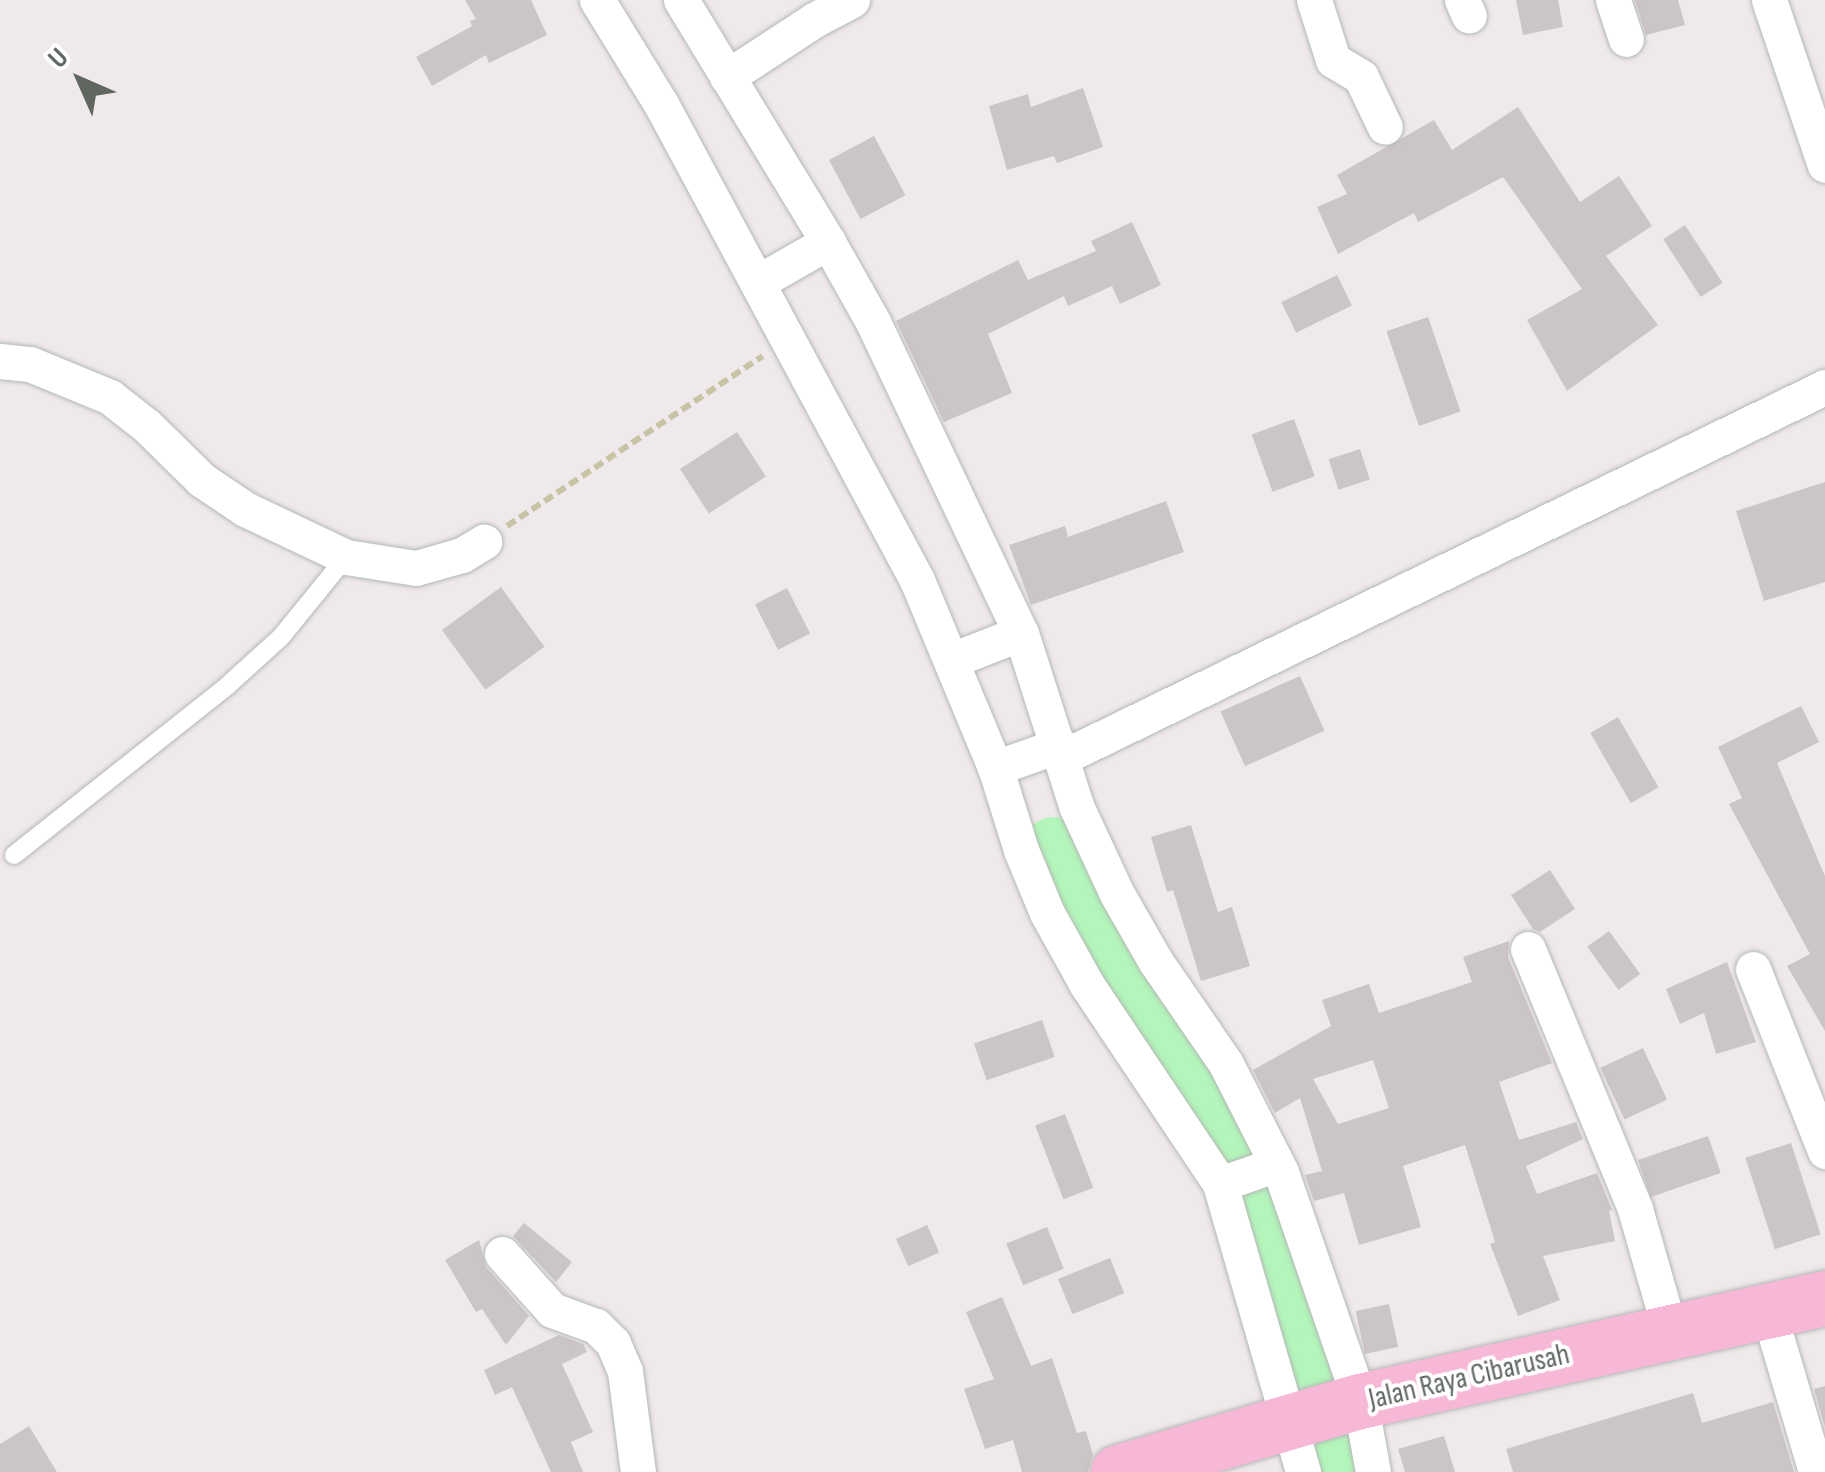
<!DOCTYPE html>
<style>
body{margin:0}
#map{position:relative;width:1825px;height:1472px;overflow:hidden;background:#f0e9ec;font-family:"Sofia Sans Condensed",sans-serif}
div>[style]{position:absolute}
.river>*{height:58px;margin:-29px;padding:0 29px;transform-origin:29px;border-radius:29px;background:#b3f5ba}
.building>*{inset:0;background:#cbc5c8;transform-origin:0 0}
.path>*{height:6px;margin-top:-3px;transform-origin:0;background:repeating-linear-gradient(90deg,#c6c4a4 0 10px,transparent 0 15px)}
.roads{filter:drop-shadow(0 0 2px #b3b9b5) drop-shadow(0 0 2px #b3b9b5)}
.service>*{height:18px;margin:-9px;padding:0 9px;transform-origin:9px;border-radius:9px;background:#fff}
.minor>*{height:35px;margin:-17.5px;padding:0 17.5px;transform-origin:17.5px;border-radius:17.5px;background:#fff}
.primary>*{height:55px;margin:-27.5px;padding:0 27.5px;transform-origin:27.5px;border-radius:27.5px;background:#f6b8d6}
span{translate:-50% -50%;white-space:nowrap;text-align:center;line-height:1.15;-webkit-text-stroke:8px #fff;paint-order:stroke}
.street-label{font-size:30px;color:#606761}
.north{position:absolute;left:30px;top:30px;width:100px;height:100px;-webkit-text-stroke:8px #fff;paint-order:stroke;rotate:315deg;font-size:28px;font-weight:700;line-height:40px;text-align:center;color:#606761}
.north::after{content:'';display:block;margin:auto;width:35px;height:45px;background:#606761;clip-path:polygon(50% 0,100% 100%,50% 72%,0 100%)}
</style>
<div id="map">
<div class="river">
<div style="left:1053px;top:846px;width:128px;rotate:62deg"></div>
<div style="left:1113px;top:959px;width:211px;rotate:55deg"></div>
<div style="left:1234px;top:1132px;width:80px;rotate:64.7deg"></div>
<div style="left:1268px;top:1204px;width:165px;rotate:75.6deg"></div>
<div style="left:1309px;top:1364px;width:113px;rotate:72.5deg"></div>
</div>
<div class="building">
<div style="clip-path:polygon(465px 0,531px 0,547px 35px,489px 63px,486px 55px,432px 86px,416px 57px,472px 26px,470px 21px,476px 19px)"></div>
<div style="clip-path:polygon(1516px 0,1558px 0,1563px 27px,1523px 35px)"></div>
<div style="clip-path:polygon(1635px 0,1678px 0,1685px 25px,1646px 35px)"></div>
<div style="clip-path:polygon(1083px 88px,1103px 147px,1057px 163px,1054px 156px,1007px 170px,989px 106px,1028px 94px,1031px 107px)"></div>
<div style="clip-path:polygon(1518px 107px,1580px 202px,1619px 176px,1652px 226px,1606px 256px,1658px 325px,1567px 391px,1527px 320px,1582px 289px,1503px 177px,1418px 222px,1414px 213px,1338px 254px,1317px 207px,1347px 194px,1337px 175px,1434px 120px,1452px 150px)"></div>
<div style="left:874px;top:136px;width:67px;height:51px;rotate:62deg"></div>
<div style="clip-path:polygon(1132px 222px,1161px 285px,1120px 304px,1112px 286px,1068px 306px,1064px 296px,988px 334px,1012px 393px,944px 422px,896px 321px,1018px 260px,1028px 280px,1096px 251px,1091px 241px)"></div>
<div style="left:1685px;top:225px;width:69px;height:26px;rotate:57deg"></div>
<div style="left:1337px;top:275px;width:34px;height:62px;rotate:64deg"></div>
<div style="left:1428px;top:317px;width:100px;height:44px;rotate:71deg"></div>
<div style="left:1294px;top:419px;width:61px;height:45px;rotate:70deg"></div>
<div style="left:737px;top:432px;width:53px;height:68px;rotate:57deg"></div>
<div style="left:1360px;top:449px;width:32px;height:33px;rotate:72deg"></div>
<div style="clip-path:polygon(1825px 482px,1825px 582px,1764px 601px,1736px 511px)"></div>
<div style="clip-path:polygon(1166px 501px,1184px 552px,1031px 605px,1009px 545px,1065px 526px,1068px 537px)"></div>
<div style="left:501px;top:587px;width:74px;height:73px;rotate:54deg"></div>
<div style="left:787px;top:588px;width:51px;height:36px;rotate:63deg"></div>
<div style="left:1300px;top:676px;width:60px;height:87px;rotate:66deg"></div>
<div style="clip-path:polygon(1801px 706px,1819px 742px,1777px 763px,1825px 876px,1825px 1031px,1787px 966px,1810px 954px,1729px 804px,1742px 798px,1718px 747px)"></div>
<div style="left:1618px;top:717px;width:81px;height:32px;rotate:60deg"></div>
<div style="clip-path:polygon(1191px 825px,1218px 912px,1232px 907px,1250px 966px,1201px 981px,1173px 890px,1167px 892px,1151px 837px)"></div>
<div style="clip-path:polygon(1550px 870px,1575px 909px,1540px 932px,1533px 929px,1511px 895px)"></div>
<div style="left:1609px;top:931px;width:53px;height:27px;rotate:54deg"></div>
<div style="clip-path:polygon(evenodd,1509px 941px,1508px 957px,1552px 1063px,1499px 1082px,1519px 1140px,1576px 1122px,1583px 1139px,1526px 1166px,1537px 1194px,1597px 1173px,1612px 1210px,1609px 1211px,1615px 1241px,1543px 1256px,1560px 1300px,1518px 1316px,1490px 1244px,1495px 1242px,1465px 1145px,1403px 1166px,1421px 1227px,1359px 1245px,1344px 1193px,1314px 1201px,1305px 1175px,1322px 1171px,1300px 1098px,1275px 1113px,1253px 1070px,1331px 1026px,1322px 1000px,1369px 984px,1379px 1013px,1472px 982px,1463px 957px,1509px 941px,1373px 1060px,1389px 1108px,1338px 1124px,1313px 1079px,1373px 1060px)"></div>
<div style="clip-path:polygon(1727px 962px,1756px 1042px,1716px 1054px,1704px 1013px,1680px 1024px,1666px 989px)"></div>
<div style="left:1042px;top:1020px;width:39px;height:72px;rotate:71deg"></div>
<div style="left:1643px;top:1048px;width:57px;height:47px;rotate:65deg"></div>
<div style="left:1065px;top:1114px;width:79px;height:32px;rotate:69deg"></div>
<div style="left:1708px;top:1136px;width:39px;height:74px;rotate:71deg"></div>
<div style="left:1791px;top:1143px;width:96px;height:48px;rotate:72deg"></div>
<div style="clip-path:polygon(524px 1223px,572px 1262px,556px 1282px,513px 1236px)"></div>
<div style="left:927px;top:1225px;width:30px;height:34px;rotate:66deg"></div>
<div style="left:1047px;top:1227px;width:45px;height:44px;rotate:68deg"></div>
<div style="clip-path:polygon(479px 1240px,486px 1267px,529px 1316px,506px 1345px,482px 1309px,476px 1312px,445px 1260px)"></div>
<div style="left:1110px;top:1258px;width:38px;height:56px;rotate:68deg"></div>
<div style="clip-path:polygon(1002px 1297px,1031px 1366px,1052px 1358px,1077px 1433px,1086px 1431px,1093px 1455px,1088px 1472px,1022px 1472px,1013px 1440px,985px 1449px,964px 1389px,994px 1379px,966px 1312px)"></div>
<div style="left:1389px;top:1304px;width:44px;height:34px;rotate:78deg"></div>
<div style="clip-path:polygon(559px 1335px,583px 1344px,587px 1352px,562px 1364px,593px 1432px,571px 1442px,583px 1472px,551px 1472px,512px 1387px,495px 1395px,484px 1370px)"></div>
<div style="clip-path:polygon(1825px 1386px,1825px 1427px,1814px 1389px)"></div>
<div style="clip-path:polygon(1693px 1393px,1702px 1423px,1773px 1402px,1794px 1472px,1513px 1472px,1506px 1449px)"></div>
<div style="clip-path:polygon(29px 1426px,57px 1472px,0 1472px,0 1444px)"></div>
<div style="clip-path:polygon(1444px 1436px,1455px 1472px,1405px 1472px,1398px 1449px)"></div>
</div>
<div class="path">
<div style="left:507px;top:526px;width:307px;rotate:-33.6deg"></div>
</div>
<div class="roads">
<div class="service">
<div style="left:14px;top:855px;width:272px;rotate:-38.4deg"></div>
<div style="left:227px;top:686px;width:73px;rotate:-42.2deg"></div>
<div style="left:281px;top:637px;width:103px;rotate:-50.9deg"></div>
</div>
<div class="minor">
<div style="left:597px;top:0;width:122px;rotate:58.4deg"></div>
<div style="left:661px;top:104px;width:540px;rotate:61.73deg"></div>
<div style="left:917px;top:580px;width:206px;rotate:67.4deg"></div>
<div style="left:996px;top:770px;width:84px;rotate:72.6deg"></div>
<div style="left:1021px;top:850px;width:68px;rotate:67.6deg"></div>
<div style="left:1047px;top:913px;width:82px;rotate:60.9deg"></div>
<div style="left:1087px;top:985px;width:239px;rotate:56.2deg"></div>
<div style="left:1220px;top:1184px;width:300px;rotate:73.9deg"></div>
<div style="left:681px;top:0;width:283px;rotate:58.7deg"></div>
<div style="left:1314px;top:0;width:63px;rotate:72.4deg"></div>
<div style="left:1333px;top:60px;width:33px;rotate:31deg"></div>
<div style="left:1361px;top:77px;width:55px;rotate:64.4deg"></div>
<div style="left:1462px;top:0;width:17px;rotate:66deg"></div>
<div style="left:1613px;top:0;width:41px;rotate:71.6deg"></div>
<div style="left:1769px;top:0;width:174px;rotate:71.3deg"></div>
<div style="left:727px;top:77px;width:104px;rotate:-33.2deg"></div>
<div style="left:814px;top:20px;width:43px;rotate:-27.8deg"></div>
<div style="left:758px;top:282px;width:81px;rotate:-29.7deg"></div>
<div style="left:828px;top:242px;width:92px;rotate:60.6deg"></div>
<div style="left:873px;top:322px;width:344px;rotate:64.6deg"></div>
<div style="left:1021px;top:633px;width:184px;rotate:72.3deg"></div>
<div style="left:1077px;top:808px;width:95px;rotate:65.1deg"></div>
<div style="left:1117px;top:894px;width:78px;rotate:60.2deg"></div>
<div style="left:1156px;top:962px;width:124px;rotate:55.5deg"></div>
<div style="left:1226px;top:1064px;width:121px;rotate:63deg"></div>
<div style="left:1281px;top:1172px;width:242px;rotate:71deg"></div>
<div style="left:1360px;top:1401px;width:72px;rotate:79.6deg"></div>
<div style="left:0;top:361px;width:30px;rotate:6deg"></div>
<div style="left:30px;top:364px;width:87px;rotate:22.4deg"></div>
<div style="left:110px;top:397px;width:47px;rotate:38.1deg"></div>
<div style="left:147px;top:426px;width:77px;rotate:44.5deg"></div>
<div style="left:202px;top:480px;width:52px;rotate:34deg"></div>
<div style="left:245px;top:509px;width:112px;rotate:25.4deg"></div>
<div style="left:346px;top:557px;width:71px;rotate:8.9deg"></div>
<div style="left:416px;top:568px;width:48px;rotate:-15.8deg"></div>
<div style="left:462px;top:555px;width:26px;rotate:-31deg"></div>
<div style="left:952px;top:660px;width:74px;rotate:-21.4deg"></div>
<div style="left:1063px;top:757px;width:847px;rotate:-25.9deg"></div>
<div style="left:995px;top:768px;width:69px;rotate:-19.5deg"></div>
<div style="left:1528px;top:949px;width:281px;rotate:67.6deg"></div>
<div style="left:1635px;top:1209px;width:127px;rotate:74deg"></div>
<div style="left:1753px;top:969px;width:196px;rotate:68.4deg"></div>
<div style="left:1220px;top:1184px;width:60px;rotate:-19.3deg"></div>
<div style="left:502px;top:1254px;width:75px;rotate:48.2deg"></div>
<div style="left:552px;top:1310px;width:47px;rotate:20deg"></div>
<div style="left:596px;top:1326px;width:24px;rotate:45deg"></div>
<div style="left:613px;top:1343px;width:30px;rotate:67deg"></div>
<div style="left:625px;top:1371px;width:102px;rotate:82.7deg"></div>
<div style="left:1769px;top:1313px;width:166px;rotate:73.5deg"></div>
</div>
<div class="primary">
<div style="left:1118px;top:1472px;width:252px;rotate:-16.4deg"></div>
<div style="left:1360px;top:1401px;width:476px;rotate:-12.5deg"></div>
</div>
</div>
<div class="street-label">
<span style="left:1469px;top:1377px;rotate:-13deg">Jalan Raya Cibarusah</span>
</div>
<div class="north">U</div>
</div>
